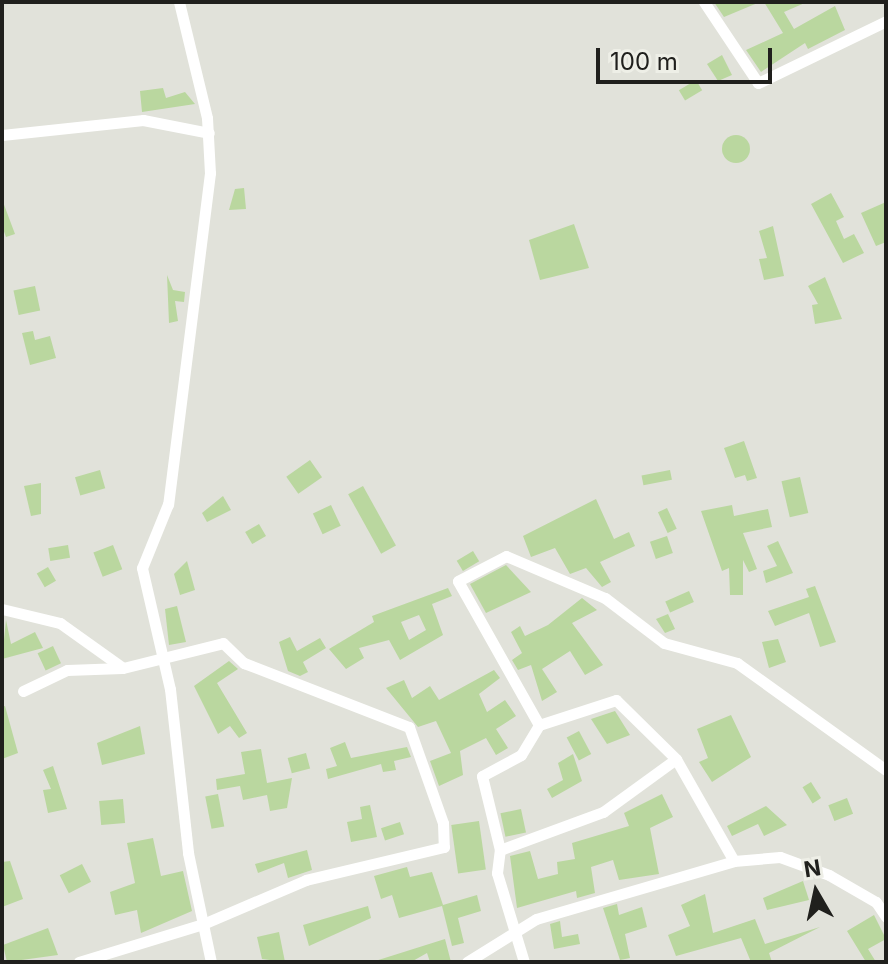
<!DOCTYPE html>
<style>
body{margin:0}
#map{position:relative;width:888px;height:964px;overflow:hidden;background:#e1e2da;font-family:Inter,sans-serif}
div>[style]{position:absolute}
.building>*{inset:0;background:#bad79f;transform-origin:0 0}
.round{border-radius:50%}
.street>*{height:11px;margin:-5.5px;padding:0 5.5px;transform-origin:5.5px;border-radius:5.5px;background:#fff}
span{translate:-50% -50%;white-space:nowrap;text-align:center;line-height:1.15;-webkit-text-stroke:8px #eeefe7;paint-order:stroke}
.frame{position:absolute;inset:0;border:4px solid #20201d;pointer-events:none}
.north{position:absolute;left:776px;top:852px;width:80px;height:80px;-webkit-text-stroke:6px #eeefe7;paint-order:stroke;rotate:351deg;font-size:22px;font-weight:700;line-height:32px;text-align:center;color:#20201d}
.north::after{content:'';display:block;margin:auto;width:28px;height:36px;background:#20201d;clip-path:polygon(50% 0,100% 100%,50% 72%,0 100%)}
.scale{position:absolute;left:596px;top:48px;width:176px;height:36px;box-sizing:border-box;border:4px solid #20201d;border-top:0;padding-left:10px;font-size:24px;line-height:28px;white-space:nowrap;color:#20201d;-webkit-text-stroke:6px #eeefe7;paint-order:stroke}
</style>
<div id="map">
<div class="building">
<div style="clip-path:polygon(714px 2px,760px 2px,724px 17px)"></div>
<div style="clip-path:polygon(764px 2px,807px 2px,784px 12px,794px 29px,835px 6px,845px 30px,808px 49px,805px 43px,761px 72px,746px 50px,783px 33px)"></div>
<div style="clip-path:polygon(722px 55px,732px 75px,718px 81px,707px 64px)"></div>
<div style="left:696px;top:80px;width:12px;height:20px;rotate:59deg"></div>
<div style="clip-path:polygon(163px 88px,166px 98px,185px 92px,195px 104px,142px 112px,140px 91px)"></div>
<div class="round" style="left:722px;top:135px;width:28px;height:28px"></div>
<div style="clip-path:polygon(244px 188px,246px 209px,229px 210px,235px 189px)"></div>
<div style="clip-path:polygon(831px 193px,844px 217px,836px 221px,844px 239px,854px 234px,864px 253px,843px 263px,811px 204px)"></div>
<div style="clip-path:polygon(3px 202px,15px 234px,6px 237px,2px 226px)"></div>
<div style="clip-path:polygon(886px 202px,886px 242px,876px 246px,861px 213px)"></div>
<div style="clip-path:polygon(574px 224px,589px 268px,540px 280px,529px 240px)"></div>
<div style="clip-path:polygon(773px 226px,784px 276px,764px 280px,759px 259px,767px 258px,759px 231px)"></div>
<div style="clip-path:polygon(167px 275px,173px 290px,185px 292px,184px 302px,175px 301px,178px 321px,169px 323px)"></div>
<div style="clip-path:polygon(825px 277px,842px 319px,815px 324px,812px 305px,818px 304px,808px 286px)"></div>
<div style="left:35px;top:286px;width:25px;height:22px;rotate:78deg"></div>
<div style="clip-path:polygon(33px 331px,35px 340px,50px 336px,56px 358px,30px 365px,22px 333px)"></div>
<div style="clip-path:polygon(744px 441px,757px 478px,747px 481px,745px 475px,735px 478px,724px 448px)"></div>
<div style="left:310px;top:460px;width:21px;height:29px;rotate:55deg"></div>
<div style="left:100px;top:470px;width:19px;height:26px;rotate:74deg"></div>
<div style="left:670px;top:470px;width:10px;height:29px;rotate:79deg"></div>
<div style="left:800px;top:477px;width:37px;height:19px;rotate:77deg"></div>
<div style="clip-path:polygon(41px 483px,41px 514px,31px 516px,24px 486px)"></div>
<div style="left:363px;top:486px;width:68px;height:17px;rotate:61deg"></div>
<div style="clip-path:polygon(223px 496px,231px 510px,207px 522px,202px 513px)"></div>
<div style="clip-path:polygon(596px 499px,614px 539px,629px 532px,635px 546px,600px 562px,611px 582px,602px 587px,586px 568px,570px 574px,555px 548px,531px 557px,523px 536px)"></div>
<div style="left:331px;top:505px;width:23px;height:20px;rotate:65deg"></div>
<div style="clip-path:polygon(732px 505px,734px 516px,768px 509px,772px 527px,743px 533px,757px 569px,749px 572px,743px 560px,743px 595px,730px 595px,729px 568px,722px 571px,701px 511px)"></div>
<div style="left:667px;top:508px;width:23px;height:10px;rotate:65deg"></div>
<div style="left:259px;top:524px;width:14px;height:16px;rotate:60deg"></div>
<div style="left:667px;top:536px;width:18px;height:18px;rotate:71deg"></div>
<div style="clip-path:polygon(778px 541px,793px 573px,766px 583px,763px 571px,777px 566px,767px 546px)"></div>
<div style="left:68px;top:545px;width:13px;height:20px;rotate:81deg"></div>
<div style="left:113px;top:545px;width:26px;height:21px;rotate:69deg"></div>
<div style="left:473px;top:551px;width:12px;height:19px;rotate:59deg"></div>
<div style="clip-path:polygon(187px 561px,195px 590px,180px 595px,174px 574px)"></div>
<div style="clip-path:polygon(506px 565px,531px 592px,486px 613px,470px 584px)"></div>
<div style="left:48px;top:567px;width:16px;height:13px;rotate:60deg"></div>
<div style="clip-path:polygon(815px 586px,836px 642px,820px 647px,809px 613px,775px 626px,768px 611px,809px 597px,806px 589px)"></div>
<div style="clip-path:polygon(evenodd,448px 588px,452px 596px,432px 604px,443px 635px,400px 660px,389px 640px,359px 648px,364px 658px,346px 669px,329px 649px,374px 622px,372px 616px,448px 588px,419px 615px,426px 630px,409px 640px,401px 622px,419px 615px)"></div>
<div style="left:689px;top:591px;width:12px;height:26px;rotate:66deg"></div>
<div style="clip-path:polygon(582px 598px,597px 610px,572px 623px,603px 665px,585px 675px,570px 651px,542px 669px,557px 692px,542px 701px,531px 665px,518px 670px,512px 660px,522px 653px,511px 632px,520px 626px,525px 636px,548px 625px)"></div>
<div style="clip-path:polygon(177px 606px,186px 642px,169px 645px,165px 609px)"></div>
<div style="clip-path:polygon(668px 614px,675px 629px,665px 633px,656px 619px)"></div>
<div style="clip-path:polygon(6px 620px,11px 644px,35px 632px,43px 648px,2px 659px)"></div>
<div style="clip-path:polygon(290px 637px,297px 651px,320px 638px,326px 648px,303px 662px,308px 672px,300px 676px,288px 671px,279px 642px)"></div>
<div style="clip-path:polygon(778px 639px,786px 662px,769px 668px,762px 642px)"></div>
<div style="left:53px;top:646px;width:19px;height:17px;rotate:65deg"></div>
<div style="clip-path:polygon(229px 661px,238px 669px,217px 683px,247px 733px,239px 738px,230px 726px,218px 734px,194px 686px)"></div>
<div style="clip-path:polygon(494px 670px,500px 678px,479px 694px,487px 712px,505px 700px,516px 716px,496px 729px,508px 748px,496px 755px,486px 738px,460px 751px,463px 775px,439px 786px,430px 761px,451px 753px,436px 721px,418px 727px,386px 688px,404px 680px,412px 698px,430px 686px,439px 700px)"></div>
<div style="clip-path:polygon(5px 706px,18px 753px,2px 759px,2px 707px)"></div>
<div style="clip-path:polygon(615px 711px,630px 735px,607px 744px,591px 719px)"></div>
<div style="clip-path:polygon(731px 715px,751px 757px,712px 782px,699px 762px,708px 758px,697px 729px)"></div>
<div style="clip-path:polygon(140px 726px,145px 754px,102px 765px,97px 743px)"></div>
<div style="left:579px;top:731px;width:26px;height:14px;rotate:62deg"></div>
<div style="clip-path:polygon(345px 742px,351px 758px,407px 747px,411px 757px,394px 761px,396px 770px,383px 772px,381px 764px,328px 779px,326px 769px,337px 766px,330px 748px)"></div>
<div style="clip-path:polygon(261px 749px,267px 783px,292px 778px,287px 808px,270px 811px,267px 795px,243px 800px,240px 786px,217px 790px,216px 779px,245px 774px,241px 752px)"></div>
<div style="left:306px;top:753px;width:16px;height:19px;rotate:75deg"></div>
<div style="clip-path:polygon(573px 754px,582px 781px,552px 798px,547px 789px,563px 780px,558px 763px)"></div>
<div style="clip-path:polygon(53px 766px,67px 809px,48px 813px,43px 790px,51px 789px,43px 770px)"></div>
<div style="left:811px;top:782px;width:19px;height:10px;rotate:58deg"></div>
<div style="left:218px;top:794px;width:33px;height:13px;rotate:79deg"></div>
<div style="clip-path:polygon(662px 794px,673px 817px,650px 828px,659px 874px,619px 880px,613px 860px,591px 867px,595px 893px,577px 898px,576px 891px,517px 908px,510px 856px,530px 851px,538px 879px,558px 874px,557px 862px,575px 859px,572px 843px,629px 826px,624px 813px)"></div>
<div style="left:847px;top:798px;width:17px;height:20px;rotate:69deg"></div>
<div style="left:123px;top:799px;width:24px;height:24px;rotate:85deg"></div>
<div style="clip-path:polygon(370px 805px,377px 837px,351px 842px,347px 822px,362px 819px,360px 807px)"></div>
<div style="clip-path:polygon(766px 806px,787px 825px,764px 836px,758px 824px,732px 836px,727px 826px)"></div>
<div style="left:521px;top:809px;width:24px;height:21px;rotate:78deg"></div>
<div style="left:479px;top:821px;width:49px;height:28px;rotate:82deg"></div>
<div style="left:400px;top:822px;width:13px;height:20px;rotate:72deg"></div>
<div style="clip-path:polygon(153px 838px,161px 876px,183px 871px,192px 911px,141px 933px,137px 910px,115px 915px,110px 892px,135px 883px,127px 843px)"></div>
<div style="clip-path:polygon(307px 850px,312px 870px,288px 878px,284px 863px,258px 873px,255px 864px)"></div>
<div style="clip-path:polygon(10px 861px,23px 899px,2px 907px,2px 862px)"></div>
<div style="left:82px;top:864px;width:20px;height:25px;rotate:63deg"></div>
<div style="clip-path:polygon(407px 867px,410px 877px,432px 872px,443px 905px,477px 895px,481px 911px,458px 918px,464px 943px,452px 946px,442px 906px,399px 918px,392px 895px,381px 899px,374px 876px)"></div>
<div style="clip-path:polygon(803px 881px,809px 900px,767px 910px,763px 898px)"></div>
<div style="clip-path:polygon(705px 894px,713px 933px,755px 919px,765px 944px,820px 927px,769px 953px,772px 962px,751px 962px,741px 938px,676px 956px,668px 935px,690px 926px,681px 905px)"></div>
<div style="clip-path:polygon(617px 904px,619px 915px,642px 907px,647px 927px,625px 934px,630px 958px,620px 960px,603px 908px)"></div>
<div style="clip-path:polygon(368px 906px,371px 918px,309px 946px,303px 925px)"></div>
<div style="clip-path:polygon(874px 915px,886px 939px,868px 949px,876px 962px,866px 962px,847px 931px)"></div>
<div style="clip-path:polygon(560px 921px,562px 937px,578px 934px,580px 944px,554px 949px,550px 924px)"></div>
<div style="clip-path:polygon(48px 928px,58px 955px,7px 962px,3px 945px)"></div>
<div style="clip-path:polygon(279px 932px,285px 962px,262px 959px,257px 937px)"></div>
<div style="clip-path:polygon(445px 939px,451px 962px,430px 962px,427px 953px,411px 962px,372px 962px)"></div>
</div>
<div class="street">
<div style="left:179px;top:2px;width:119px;rotate:76.4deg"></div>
<div style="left:207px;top:118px;width:55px;rotate:86.9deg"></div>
<div style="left:210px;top:173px;width:334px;rotate:97.2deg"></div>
<div style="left:168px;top:504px;width:69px;rotate:112.1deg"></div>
<div style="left:142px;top:568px;width:124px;rotate:77deg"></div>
<div style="left:170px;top:689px;width:165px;rotate:83.7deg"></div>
<div style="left:188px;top:853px;width:111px;rotate:78.1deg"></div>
<div style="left:704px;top:2px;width:97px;rotate:56.3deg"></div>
<div style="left:758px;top:83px;width:142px;rotate:-25.8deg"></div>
<div style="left:2px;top:135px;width:142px;rotate:-6.1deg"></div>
<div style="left:143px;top:120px;width:67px;rotate:11.1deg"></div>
<div style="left:2px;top:609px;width:60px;rotate:13.6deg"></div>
<div style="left:60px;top:623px;width:77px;rotate:35.5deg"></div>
<div style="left:123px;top:668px;width:103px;rotate:-14deg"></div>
<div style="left:223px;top:643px;width:29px;rotate:44deg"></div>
<div style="left:244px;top:663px;width:177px;rotate:21.2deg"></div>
<div style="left:409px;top:727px;width:102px;rotate:70.5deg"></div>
<div style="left:443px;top:823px;width:24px;rotate:88deg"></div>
<div style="left:444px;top:847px;width:142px;rotate:166.6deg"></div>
<div style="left:306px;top:880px;width:112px;rotate:156.9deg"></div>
<div style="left:203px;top:924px;width:130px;rotate:163deg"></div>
<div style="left:23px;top:691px;width:49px;rotate:-25.5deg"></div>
<div style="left:67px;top:670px;width:55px;rotate:-2.1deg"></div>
<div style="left:539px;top:725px;width:165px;rotate:-119.4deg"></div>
<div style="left:458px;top:581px;width:54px;rotate:-27.5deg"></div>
<div style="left:506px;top:556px;width:108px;rotate:23deg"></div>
<div style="left:605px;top:598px;width:74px;rotate:37.3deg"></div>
<div style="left:664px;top:643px;width:76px;rotate:15.3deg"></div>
<div style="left:737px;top:663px;width:183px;rotate:35.7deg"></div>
<div style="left:500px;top:850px;width:76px;rotate:-103.7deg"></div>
<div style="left:482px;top:776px;width:44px;rotate:-28.3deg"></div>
<div style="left:521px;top:755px;width:35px;rotate:-59deg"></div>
<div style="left:539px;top:725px;width:81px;rotate:-18deg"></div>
<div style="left:616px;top:700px;width:84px;rotate:44.5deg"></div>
<div style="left:676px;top:759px;width:117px;rotate:60.4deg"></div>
<div style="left:734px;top:861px;width:46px;rotate:-5deg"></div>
<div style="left:780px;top:857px;width:52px;rotate:20.2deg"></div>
<div style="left:829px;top:875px;width:54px;rotate:29.9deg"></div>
<div style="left:876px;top:902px;width:18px;rotate:56deg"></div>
<div style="left:467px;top:962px;width:81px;rotate:-31.9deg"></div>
<div style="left:536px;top:919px;width:206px;rotate:-16.3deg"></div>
<div style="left:524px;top:962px;width:93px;rotate:-106.9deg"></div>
<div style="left:497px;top:873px;width:23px;rotate:-83deg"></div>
<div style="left:500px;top:850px;width:110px;rotate:-20.3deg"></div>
<div style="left:603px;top:812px;width:90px;rotate:-36deg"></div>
</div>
<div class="frame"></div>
<div class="north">N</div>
<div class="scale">100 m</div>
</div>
